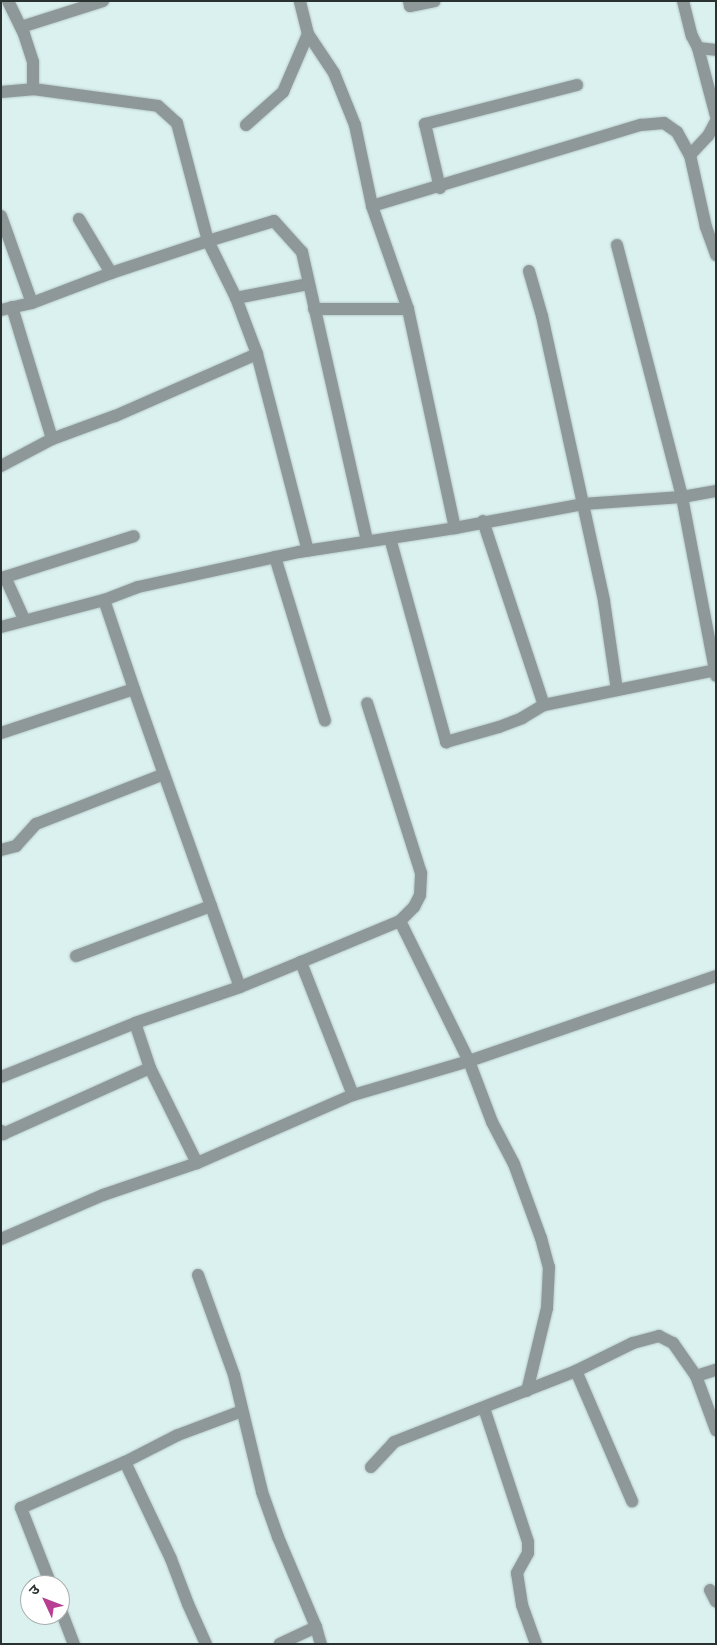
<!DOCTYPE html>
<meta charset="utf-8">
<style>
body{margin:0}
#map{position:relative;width:717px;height:1645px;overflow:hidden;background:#daf1f0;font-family:"Varela Round","Noto Sans Devanagari",sans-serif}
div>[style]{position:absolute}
.roads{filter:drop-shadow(0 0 1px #b7cbca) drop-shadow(0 0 1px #b7cbca)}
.street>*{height:12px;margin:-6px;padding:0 6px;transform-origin:6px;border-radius:6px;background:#8f9898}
span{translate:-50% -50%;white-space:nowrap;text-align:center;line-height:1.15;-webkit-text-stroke:5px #fff;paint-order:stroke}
.frame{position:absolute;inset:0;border:2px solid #293231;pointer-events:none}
.north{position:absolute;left:20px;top:1575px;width:50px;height:50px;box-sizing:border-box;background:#fff;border:1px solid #a9adad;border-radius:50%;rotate:313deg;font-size:14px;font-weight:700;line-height:20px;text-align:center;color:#293231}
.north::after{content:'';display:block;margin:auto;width:18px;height:22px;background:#b83e91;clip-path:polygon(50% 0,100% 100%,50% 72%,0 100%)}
</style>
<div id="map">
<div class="roads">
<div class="street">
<div style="left:8px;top:1px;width:37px;rotate:64deg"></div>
<div style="left:24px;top:34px;width:29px;rotate:72deg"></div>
<div style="left:33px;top:62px;width:27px;rotate:90deg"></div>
<div style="left:409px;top:1px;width:5px;rotate:79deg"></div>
<div style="left:410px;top:6px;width:25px;rotate:-11deg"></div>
<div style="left:683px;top:1px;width:36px;rotate:76deg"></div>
<div style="left:692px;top:36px;width:13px;rotate:63deg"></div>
<div style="left:698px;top:48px;width:18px;rotate:6deg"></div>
<div style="left:21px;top:27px;width:86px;rotate:-17.6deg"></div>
<div style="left:308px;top:34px;width:47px;rotate:56.3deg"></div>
<div style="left:334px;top:73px;width:56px;rotate:68deg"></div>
<div style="left:355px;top:125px;width:83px;rotate:78.1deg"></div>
<div style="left:698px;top:48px;width:70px;rotate:75.2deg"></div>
<div style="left:1px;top:92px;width:32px;rotate:-5deg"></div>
<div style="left:33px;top:89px;width:126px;rotate:7.7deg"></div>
<div style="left:158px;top:106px;width:25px;rotate:42deg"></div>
<div style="left:177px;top:123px;width:122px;rotate:75.3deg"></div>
<div style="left:208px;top:241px;width:69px;rotate:-16.9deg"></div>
<div style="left:274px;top:221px;width:42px;rotate:47.9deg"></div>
<div style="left:302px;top:252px;width:296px;rotate:77.3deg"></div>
<div style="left:246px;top:125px;width:50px;rotate:-41.7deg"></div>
<div style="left:283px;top:92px;width:63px;rotate:-66.7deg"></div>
<div style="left:308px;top:34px;width:34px;rotate:-104deg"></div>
<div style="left:690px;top:155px;width:26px;rotate:-47deg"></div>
<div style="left:708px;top:136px;width:17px;rotate:-62deg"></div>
<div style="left:440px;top:188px;width:66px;rotate:-103.2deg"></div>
<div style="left:425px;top:124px;width:157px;rotate:-14.4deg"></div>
<div style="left:1px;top:216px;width:92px;rotate:70.4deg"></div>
<div style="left:79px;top:219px;width:63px;rotate:59.3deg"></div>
<div style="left:617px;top:245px;width:260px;rotate:75.5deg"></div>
<div style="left:682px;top:497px;width:182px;rotate:79.2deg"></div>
<div style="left:529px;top:271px;width:47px;rotate:73.9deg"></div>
<div style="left:542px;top:316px;width:292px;rotate:77.7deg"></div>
<div style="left:604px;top:601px;width:90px;rotate:81.7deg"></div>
<div style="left:236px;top:298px;width:60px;rotate:69.4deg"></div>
<div style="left:257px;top:354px;width:203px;rotate:75.5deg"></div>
<div style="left:12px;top:307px;width:138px;rotate:73.1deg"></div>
<div style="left:314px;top:309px;width:94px"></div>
<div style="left:408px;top:309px;width:109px;rotate:-109.3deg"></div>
<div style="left:372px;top:206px;width:281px;rotate:-16.8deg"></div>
<div style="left:641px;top:125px;width:23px;rotate:-5deg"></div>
<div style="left:664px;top:123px;width:16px;rotate:35deg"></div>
<div style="left:677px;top:132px;width:26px;rotate:61deg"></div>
<div style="left:690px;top:155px;width:74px;rotate:77.5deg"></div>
<div style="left:706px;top:227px;width:30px;rotate:70deg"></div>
<div style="left:408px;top:309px;width:224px;rotate:77.9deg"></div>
<div style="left:1px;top:310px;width:32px;rotate:-13deg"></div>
<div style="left:32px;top:303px;width:85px;rotate:-20.8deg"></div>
<div style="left:111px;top:273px;width:102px;rotate:-18.3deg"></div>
<div style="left:208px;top:241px;width:64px;rotate:63.8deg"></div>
<div style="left:236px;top:298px;width:73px;rotate:-11deg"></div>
<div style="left:1px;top:466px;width:58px;rotate:-27.9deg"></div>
<div style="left:52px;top:439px;width:67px;rotate:-20.1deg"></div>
<div style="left:115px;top:416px;width:155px;rotate:-23.6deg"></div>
<div style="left:483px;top:521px;width:194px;rotate:71.7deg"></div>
<div style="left:544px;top:705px;width:176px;rotate:-11.5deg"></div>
<div style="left:390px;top:538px;width:212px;rotate:74.6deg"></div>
<div style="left:446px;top:742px;width:55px;rotate:-15.8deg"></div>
<div style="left:499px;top:727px;width:25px;rotate:-21deg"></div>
<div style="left:522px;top:718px;width:26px;rotate:-31deg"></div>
<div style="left:275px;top:557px;width:171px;rotate:73deg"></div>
<div style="left:24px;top:619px;width:46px;rotate:-114.3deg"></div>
<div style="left:5px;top:577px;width:135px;rotate:-17.6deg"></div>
<div style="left:1px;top:627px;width:106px;rotate:-14.7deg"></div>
<div style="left:104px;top:600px;width:36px;rotate:-21deg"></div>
<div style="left:138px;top:587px;width:165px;rotate:-12.3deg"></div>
<div style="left:299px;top:552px;width:158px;rotate:-8.7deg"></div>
<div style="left:455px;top:528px;width:130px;rotate:-10.6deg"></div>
<div style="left:583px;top:504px;width:99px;rotate:-4deg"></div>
<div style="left:682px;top:497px;width:35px;rotate:-10deg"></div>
<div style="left:134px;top:689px;width:90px;rotate:70.6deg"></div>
<div style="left:1px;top:733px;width:140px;rotate:-18.3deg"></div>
<div style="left:134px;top:689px;width:94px;rotate:-108.6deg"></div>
<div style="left:1px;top:850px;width:16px;rotate:-15deg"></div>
<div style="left:16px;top:846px;width:30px;rotate:-48deg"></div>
<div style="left:36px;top:824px;width:137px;rotate:-21.3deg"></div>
<div style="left:164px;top:774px;width:226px;rotate:70.4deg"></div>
<div style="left:400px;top:921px;width:156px;rotate:63.8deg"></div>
<div style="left:469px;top:1061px;width:65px;rotate:69.3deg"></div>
<div style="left:492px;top:1122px;width:47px;rotate:62.4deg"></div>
<div style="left:514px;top:1164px;width:79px;rotate:70deg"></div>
<div style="left:541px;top:1238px;width:30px;rotate:75deg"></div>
<div style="left:549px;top:1267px;width:41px;rotate:92.8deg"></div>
<div style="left:547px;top:1308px;width:85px;rotate:103.5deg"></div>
<div style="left:76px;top:956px;width:144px;rotate:-20.3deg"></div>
<div style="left:150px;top:1068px;width:106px;rotate:63.7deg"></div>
<div style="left:1px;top:1077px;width:144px;rotate:-21.9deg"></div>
<div style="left:353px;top:1095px;width:143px;rotate:-111.4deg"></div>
<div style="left:301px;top:962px;width:107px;rotate:-22.5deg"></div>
<div style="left:400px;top:921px;width:20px;rotate:-45deg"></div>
<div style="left:414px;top:907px;width:13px;rotate:-63deg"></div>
<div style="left:420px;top:895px;width:22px;rotate:-87deg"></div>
<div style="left:421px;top:873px;width:178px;rotate:-107.6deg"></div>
<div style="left:1px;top:1131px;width:4px;rotate:56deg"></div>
<div style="left:3px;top:1134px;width:161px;rotate:-24.2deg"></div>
<div style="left:150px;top:1068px;width:47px;rotate:-108.4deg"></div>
<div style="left:135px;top:1023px;width:111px;rotate:-18.9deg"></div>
<div style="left:240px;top:987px;width:66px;rotate:-22.3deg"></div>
<div style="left:1px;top:1239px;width:111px;rotate:-23.3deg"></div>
<div style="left:103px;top:1195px;width:99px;rotate:-18.8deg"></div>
<div style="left:197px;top:1163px;width:170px;rotate:-23.6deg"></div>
<div style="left:353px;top:1095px;width:121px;rotate:-16.3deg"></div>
<div style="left:469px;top:1061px;width:261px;rotate:-19deg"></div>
<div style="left:198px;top:1275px;width:106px;rotate:70.2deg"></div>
<div style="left:234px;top:1375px;width:120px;rotate:76.5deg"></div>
<div style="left:262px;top:1492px;width:48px;rotate:70.4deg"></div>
<div style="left:278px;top:1537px;width:98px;rotate:67.1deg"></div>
<div style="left:316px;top:1627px;width:40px;rotate:155deg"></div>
<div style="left:576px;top:1371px;width:142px;rotate:66.7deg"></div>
<div style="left:696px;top:1376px;width:21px;rotate:-17deg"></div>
<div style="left:484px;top:1408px;width:141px;rotate:71.8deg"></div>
<div style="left:528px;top:1542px;width:11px;rotate:90deg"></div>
<div style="left:528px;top:1553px;width:23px;rotate:119deg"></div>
<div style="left:517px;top:1573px;width:32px;rotate:81deg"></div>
<div style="left:522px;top:1605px;width:41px;rotate:70.3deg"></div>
<div style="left:125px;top:1462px;width:59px;rotate:-27deg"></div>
<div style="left:178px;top:1435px;width:68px;rotate:-20.6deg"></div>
<div style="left:371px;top:1467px;width:34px;rotate:-47deg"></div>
<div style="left:394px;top:1442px;width:195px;rotate:-21.3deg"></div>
<div style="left:576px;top:1371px;width:64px;rotate:-26.2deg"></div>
<div style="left:633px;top:1343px;width:27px;rotate:-15deg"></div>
<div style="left:659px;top:1336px;width:16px;rotate:27deg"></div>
<div style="left:673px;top:1343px;width:40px;rotate:55.1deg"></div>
<div style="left:696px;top:1376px;width:58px;rotate:69.7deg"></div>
<div style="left:51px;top:1585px;width:83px;rotate:-111.3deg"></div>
<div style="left:21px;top:1508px;width:114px;rotate:-23.9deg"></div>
<div style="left:125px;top:1462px;width:107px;rotate:64.6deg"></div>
<div style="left:171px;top:1559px;width:48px;rotate:69.3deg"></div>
<div style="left:188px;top:1604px;width:44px;rotate:65.8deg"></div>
<div style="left:710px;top:1590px;width:13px;rotate:63deg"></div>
<div style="left:60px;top:1608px;width:39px;rotate:69deg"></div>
<div style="left:316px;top:1627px;width:18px;rotate:74deg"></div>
</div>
</div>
<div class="frame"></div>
<div class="north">उ</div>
</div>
